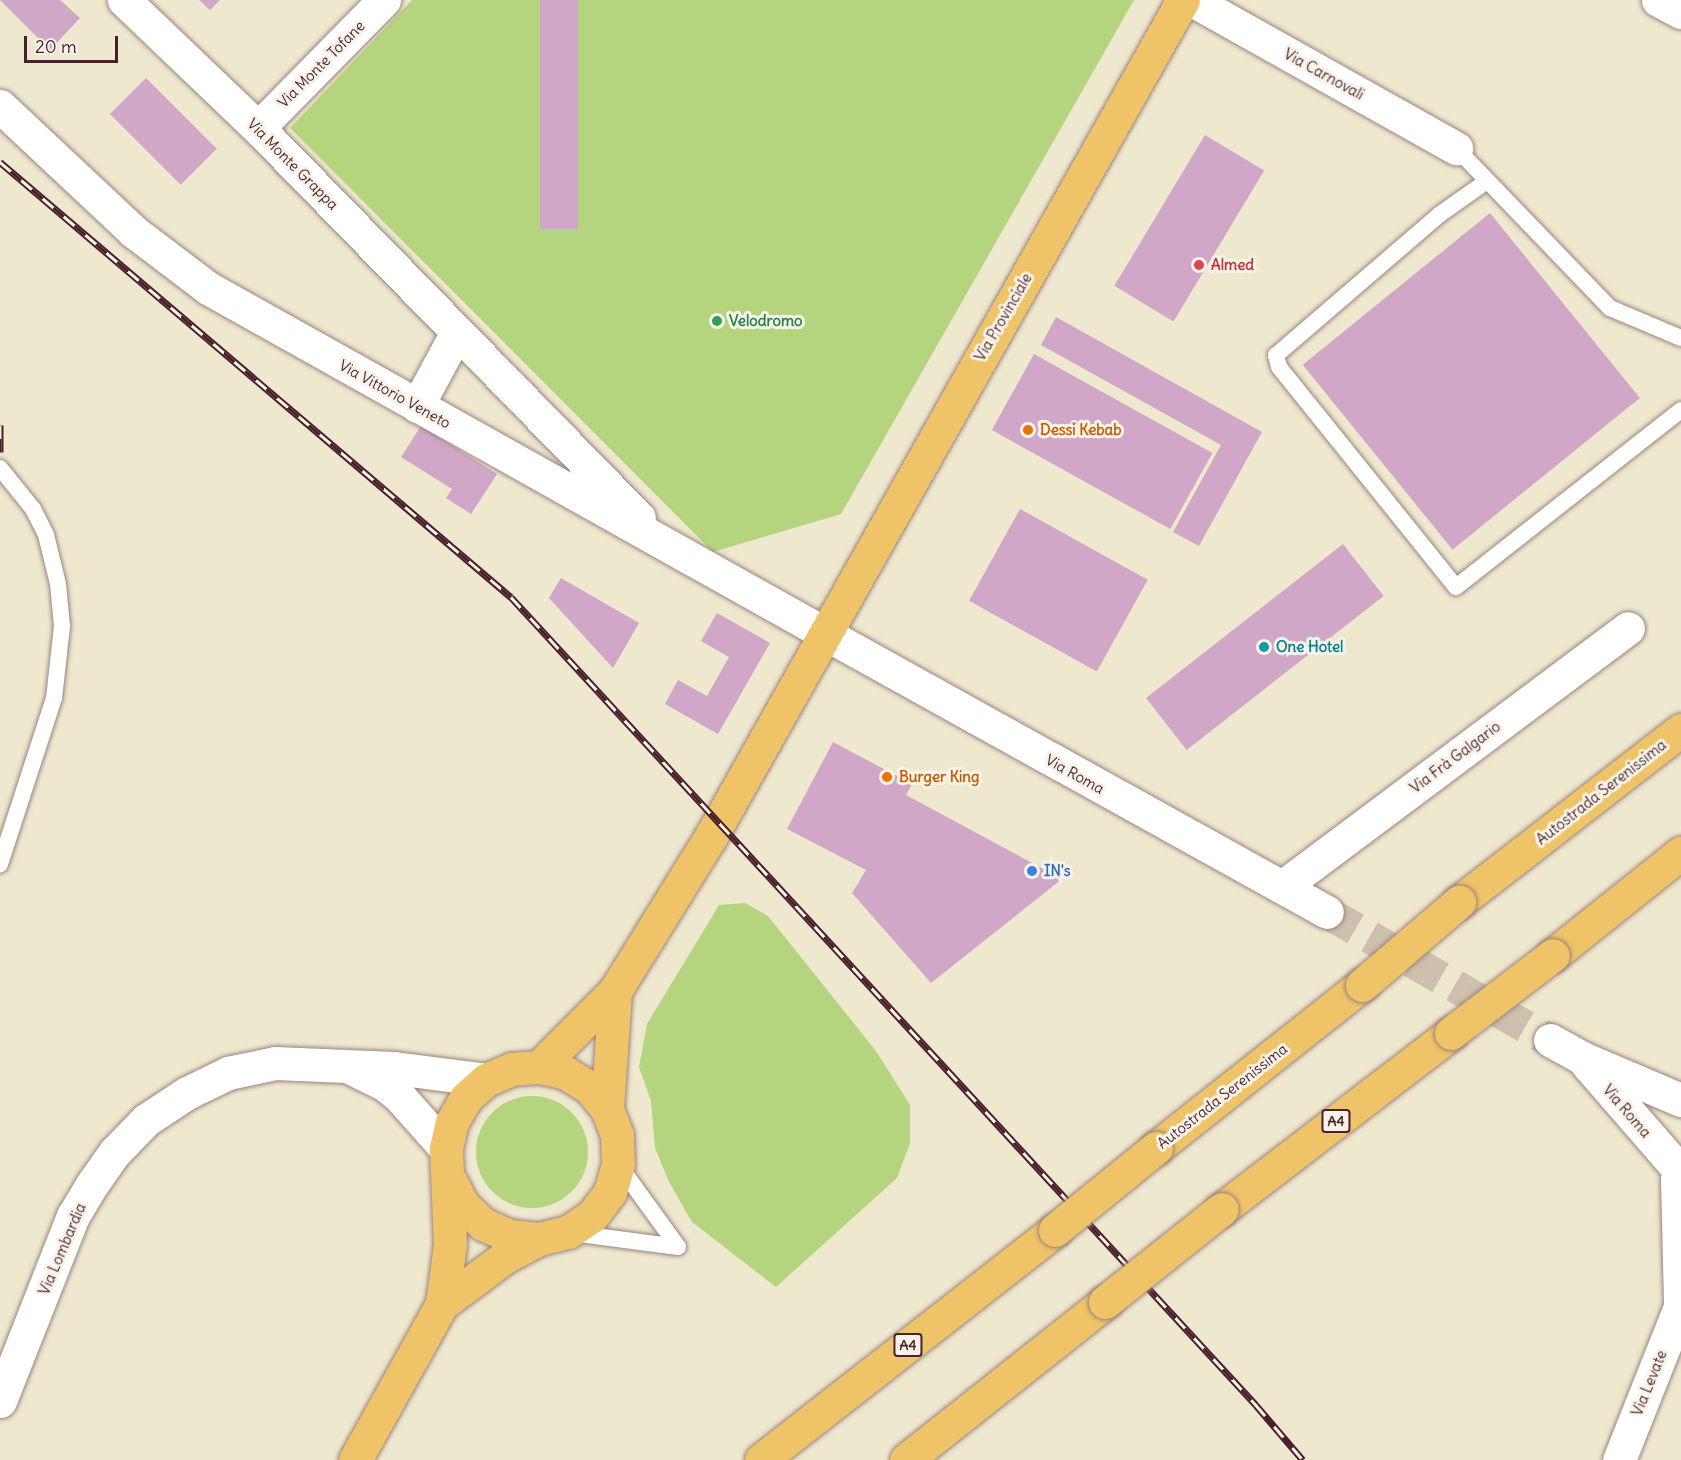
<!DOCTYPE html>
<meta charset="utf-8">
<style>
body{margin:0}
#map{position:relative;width:1681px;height:1460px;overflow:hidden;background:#eee8cf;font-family:Delius,sans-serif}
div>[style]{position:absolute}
.green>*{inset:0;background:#b4d57e}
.round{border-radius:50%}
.building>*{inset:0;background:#d0a7c6;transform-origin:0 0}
.tertiary-tunnel>*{height:33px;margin-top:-16.5px;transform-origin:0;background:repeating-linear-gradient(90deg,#cdc0ae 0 33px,transparent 0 49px)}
.roads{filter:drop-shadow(0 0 2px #9c847d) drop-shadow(0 0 2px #9c847d)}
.service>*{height:16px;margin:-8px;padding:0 8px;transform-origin:8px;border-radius:8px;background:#fff}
.minor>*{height:33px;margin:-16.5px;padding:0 16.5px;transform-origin:16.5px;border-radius:16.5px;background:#fff}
.tertiary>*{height:33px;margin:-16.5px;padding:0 16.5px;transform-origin:16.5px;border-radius:16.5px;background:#fff}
.primary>*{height:33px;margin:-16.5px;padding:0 16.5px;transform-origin:16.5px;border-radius:16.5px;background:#efc469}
.motorway>*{height:33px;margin:-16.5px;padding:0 16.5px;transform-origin:16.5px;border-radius:16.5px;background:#efc469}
.rail>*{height:7px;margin-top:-3.5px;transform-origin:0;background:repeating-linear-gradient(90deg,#f7f3e8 0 14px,#4a1f2b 0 28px);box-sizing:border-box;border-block:2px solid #4a1f2b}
.bridges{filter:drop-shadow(0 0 2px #9c847d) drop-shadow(0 0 2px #9c847d)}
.motorway-bridge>*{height:33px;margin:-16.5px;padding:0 16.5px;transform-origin:16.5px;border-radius:16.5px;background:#efc469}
.dots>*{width:16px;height:16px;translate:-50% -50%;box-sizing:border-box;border:3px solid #f7f3e8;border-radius:50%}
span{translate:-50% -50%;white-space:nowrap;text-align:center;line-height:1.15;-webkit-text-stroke:6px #f7f3e8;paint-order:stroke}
.shield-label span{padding:2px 4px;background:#f7f3e8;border:2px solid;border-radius:4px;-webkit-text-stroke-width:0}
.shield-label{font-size:14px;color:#4a1f2b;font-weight:700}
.street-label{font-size:15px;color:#4a1f2b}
.health-label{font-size:15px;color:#be3a42;font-weight:700}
.left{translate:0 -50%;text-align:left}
.leisure-label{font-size:15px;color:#27864d;font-weight:700}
.food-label{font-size:15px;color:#c56008;font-weight:700}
.culture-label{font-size:15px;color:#0d838f;font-weight:700}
.shop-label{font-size:15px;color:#366cbe;font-weight:700}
.scale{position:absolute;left:24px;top:36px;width:94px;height:27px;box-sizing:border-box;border:3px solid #4a1f2b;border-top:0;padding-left:8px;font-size:18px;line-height:21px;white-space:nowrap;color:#4a1f2b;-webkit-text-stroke:4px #f7f3e8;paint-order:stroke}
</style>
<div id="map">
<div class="green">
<div style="clip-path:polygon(412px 0,1134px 0,841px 514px,713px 552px,290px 128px)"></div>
<div style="clip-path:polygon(745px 903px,768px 916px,876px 1051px,910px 1105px,910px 1143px,897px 1178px,776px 1287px,692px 1222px,669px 1182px,655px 1148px,651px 1101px,639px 1067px,647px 1024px,719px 905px)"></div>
<div class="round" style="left:476px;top:1096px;width:112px;height:112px"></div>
</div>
<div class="building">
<div style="clip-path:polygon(0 0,60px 0,80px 18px,50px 50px)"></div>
<div style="clip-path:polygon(199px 0,220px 0,210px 10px)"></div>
<div style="left:540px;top:0;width:38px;height:229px"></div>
<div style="left:146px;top:78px;width:100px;height:51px;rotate:45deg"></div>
<div style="left:1205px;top:135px;width:69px;height:176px;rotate:31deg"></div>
<div style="left:1490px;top:213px;width:238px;height:241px;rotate:51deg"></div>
<div style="clip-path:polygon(1056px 317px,1262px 432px,1199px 546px,1173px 532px,1221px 445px,1041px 345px)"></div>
<div style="left:1034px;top:354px;width:204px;height:87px;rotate:29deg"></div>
<div style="clip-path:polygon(421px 426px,497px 474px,471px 514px,446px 498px,452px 489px,401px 457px)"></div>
<div style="left:1020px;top:509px;width:146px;height:105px;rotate:29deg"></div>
<div style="left:1343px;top:544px;width:66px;height:250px;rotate:52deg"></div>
<div style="clip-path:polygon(561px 578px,639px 623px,613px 668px,549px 598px)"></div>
<div style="clip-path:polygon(717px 613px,770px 643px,718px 734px,665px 704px,678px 680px,707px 696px,729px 657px,701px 641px)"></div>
<div style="clip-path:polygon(833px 742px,912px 784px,906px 795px,1062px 879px,931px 983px,852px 893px,866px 870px,787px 829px)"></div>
</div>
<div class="tertiary-tunnel">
<div style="left:1327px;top:912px;width:257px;rotate:29.9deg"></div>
</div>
<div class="roads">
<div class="service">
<div style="left:1456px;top:148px;width:222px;rotate:46.1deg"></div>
<div style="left:1610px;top:308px;width:77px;rotate:22.9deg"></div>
<div style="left:1487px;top:181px;width:59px;rotate:144.7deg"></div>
<div style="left:1439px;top:215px;width:215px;rotate:139.3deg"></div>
<div style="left:1276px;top:355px;width:12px;rotate:76deg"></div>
<div style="left:1279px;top:367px;width:282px;rotate:51.2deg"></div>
<div style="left:1456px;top:587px;width:286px;rotate:-38.2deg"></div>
<div style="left:0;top:468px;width:53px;rotate:51.2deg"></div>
<div style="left:33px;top:509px;width:29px;rotate:63deg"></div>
<div style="left:46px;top:535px;width:50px;rotate:76.2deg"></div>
<div style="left:58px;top:584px;width:42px;rotate:84.6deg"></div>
<div style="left:62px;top:626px;width:72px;rotate:96.3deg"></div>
<div style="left:54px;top:698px;width:175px;rotate:108deg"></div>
<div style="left:618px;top:1164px;width:102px;rotate:54.1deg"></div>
<div style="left:572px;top:1233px;width:107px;rotate:7.5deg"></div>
</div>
<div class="minor">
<div style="left:124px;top:0;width:185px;rotate:43.7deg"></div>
<div style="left:258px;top:128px;width:545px;rotate:45.67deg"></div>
<div style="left:1192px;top:0;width:303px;rotate:29.3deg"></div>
<div style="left:1658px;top:0;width:26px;rotate:28deg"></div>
<div style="left:0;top:106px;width:183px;rotate:43.2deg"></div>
<div style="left:133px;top:231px;width:94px;rotate:37.2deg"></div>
<div style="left:208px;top:288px;width:706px;rotate:29.25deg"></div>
<div style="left:258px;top:128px;width:180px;rotate:-45.5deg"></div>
<div style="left:417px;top:406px;width:84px;rotate:-61.6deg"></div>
<div style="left:1282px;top:887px;width:432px;rotate:-36.8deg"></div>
<div style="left:353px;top:1069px;width:34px;rotate:26deg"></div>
<div style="left:384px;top:1084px;width:19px;rotate:39deg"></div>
<div style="left:399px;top:1096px;width:71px;rotate:48.4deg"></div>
<div style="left:0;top:1401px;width:199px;rotate:-68.5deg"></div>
<div style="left:73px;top:1216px;width:39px;rotate:-59deg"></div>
<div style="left:93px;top:1183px;width:38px;rotate:-55deg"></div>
<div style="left:115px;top:1152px;width:45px;rotate:-45.9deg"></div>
<div style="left:146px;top:1120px;width:49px;rotate:-33.4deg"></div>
<div style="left:187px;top:1093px;width:46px;rotate:-26deg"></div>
<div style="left:228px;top:1073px;width:48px;rotate:-12deg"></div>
<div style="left:275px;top:1063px;width:119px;rotate:2.4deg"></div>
<div style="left:394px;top:1068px;width:93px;rotate:7.4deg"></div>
</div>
<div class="tertiary">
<div style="left:824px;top:633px;width:575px;rotate:29.02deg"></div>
<div style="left:1550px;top:1040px;width:37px;rotate:29deg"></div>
<div style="left:1582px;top:1058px;width:108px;rotate:23deg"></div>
<div style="left:1587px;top:1064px;width:131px;rotate:49deg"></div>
<div style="left:1677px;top:1179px;width:127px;rotate:88.6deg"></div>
<div style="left:1619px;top:1460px;width:168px;rotate:-68.3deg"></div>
</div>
<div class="primary">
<div style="left:539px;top:1067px;width:107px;rotate:-45deg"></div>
<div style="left:615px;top:991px;width:180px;rotate:-58.2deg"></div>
<div style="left:710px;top:838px;width:962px;rotate:-60.56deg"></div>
<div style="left:607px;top:1109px;width:118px;rotate:-86.1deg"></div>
<div style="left:450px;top:1180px;width:27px;rotate:63deg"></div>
<div style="left:462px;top:1204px;width:29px;rotate:44deg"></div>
<div style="left:483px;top:1224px;width:30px;rotate:24deg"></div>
<div style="left:510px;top:1236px;width:29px;rotate:6deg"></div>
<div style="left:355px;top:1460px;width:179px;rotate:-60.9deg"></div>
<div style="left:442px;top:1304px;width:79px;rotate:-36.7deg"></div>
<div style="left:505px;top:1257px;width:38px;rotate:-28deg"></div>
<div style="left:539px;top:1239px;width:30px;rotate:-14deg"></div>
<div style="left:568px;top:1232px;width:29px;rotate:-34deg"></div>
<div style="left:592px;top:1216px;width:30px;rotate:-53deg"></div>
<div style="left:610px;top:1192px;width:29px;rotate:-74deg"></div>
<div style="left:618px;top:1164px;width:29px;rotate:-92deg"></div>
<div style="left:617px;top:1135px;width:28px;rotate:-111deg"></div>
<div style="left:607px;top:1109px;width:27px;rotate:-129deg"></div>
<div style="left:590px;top:1088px;width:28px;rotate:-148deg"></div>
<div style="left:566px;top:1073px;width:28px;rotate:-167deg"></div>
<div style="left:539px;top:1067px;width:27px;rotate:176deg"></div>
<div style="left:512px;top:1069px;width:28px;rotate:157deg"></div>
<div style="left:486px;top:1080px;width:27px;rotate:138deg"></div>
<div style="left:466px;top:1098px;width:28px;rotate:120deg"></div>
<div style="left:452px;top:1122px;width:28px;rotate:103deg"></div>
<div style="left:446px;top:1149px;width:95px;rotate:87.6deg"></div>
<div style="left:450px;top:1244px;width:61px;rotate:97.6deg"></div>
</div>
<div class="motorway">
<div style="left:1459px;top:902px;width:281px;rotate:-37.8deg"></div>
<div style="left:1553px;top:955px;width:164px;rotate:-38.6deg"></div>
<div style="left:1156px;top:1148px;width:263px;rotate:-38.4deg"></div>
<div style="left:1222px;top:1209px;width:289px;rotate:-37.5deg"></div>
<div style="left:761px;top:1460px;width:373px;rotate:-38deg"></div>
<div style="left:906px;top:1460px;width:254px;rotate:-38.4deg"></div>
</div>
</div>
<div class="rail">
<div style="left:0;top:162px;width:671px;rotate:40.41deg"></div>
<div style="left:511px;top:597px;width:1099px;rotate:47.32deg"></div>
<div style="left:1256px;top:1405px;width:72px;rotate:49.5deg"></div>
<div style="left:0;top:425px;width:27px;rotate:90deg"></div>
</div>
<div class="bridges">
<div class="motorway-bridge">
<div style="left:1362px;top:985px;width:128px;rotate:-40.6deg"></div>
<div style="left:1451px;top:1033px;width:128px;rotate:-37.4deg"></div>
<div style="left:1055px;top:1230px;width:130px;rotate:-39.1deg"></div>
<div style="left:1105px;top:1302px;width:149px;rotate:-38.5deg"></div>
</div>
</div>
<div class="dots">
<div style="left:1199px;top:265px;background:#e0444e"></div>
<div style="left:717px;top:321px;background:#2e9e5b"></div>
<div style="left:1028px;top:430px;background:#e8710a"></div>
<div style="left:1264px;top:647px;background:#0f9aa8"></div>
<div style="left:887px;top:777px;background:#e8710a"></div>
<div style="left:1032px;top:871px;background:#3f7fe0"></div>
</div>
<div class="shield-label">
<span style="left:1336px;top:1121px">A4</span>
<span style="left:908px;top:1345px">A4</span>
</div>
<div class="street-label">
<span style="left:321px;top:64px;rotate:-45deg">Via Monte Tofane</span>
<span style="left:1324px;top:74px;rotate:29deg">Via Carnovali</span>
<span style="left:293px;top:164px;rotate:45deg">Via Monte Grappa</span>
<span style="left:1003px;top:317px;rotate:-60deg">Via Provinciale</span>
<span style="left:395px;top:394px;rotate:29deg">Via Vittorio Veneto</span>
<span style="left:1455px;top:757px;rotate:-37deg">Via Frà Galgario</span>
<span style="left:1075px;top:774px;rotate:29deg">Via Roma</span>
<span style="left:1601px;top:792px;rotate:-38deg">Autostrada Serenissima</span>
<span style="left:1222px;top:1096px;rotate:-38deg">Autostrada Serenissima</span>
<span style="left:1627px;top:1111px;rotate:49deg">Via Roma</span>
<span style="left:62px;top:1249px;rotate:-67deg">Via Lombardia</span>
<span style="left:1649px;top:1383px;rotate:-68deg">Via Levate</span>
</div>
<div class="health-label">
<span class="left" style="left:1211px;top:265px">Almed</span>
</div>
<div class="leisure-label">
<span class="left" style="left:729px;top:321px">Velodromo</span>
</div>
<div class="food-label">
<span class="left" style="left:1040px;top:430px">Dessi Kebab</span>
<span class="left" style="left:899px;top:777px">Burger King</span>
</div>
<div class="culture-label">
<span class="left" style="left:1276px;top:647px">One Hotel</span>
</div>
<div class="shop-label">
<span class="left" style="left:1044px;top:871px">IN's</span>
</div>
<div class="scale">20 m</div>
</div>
